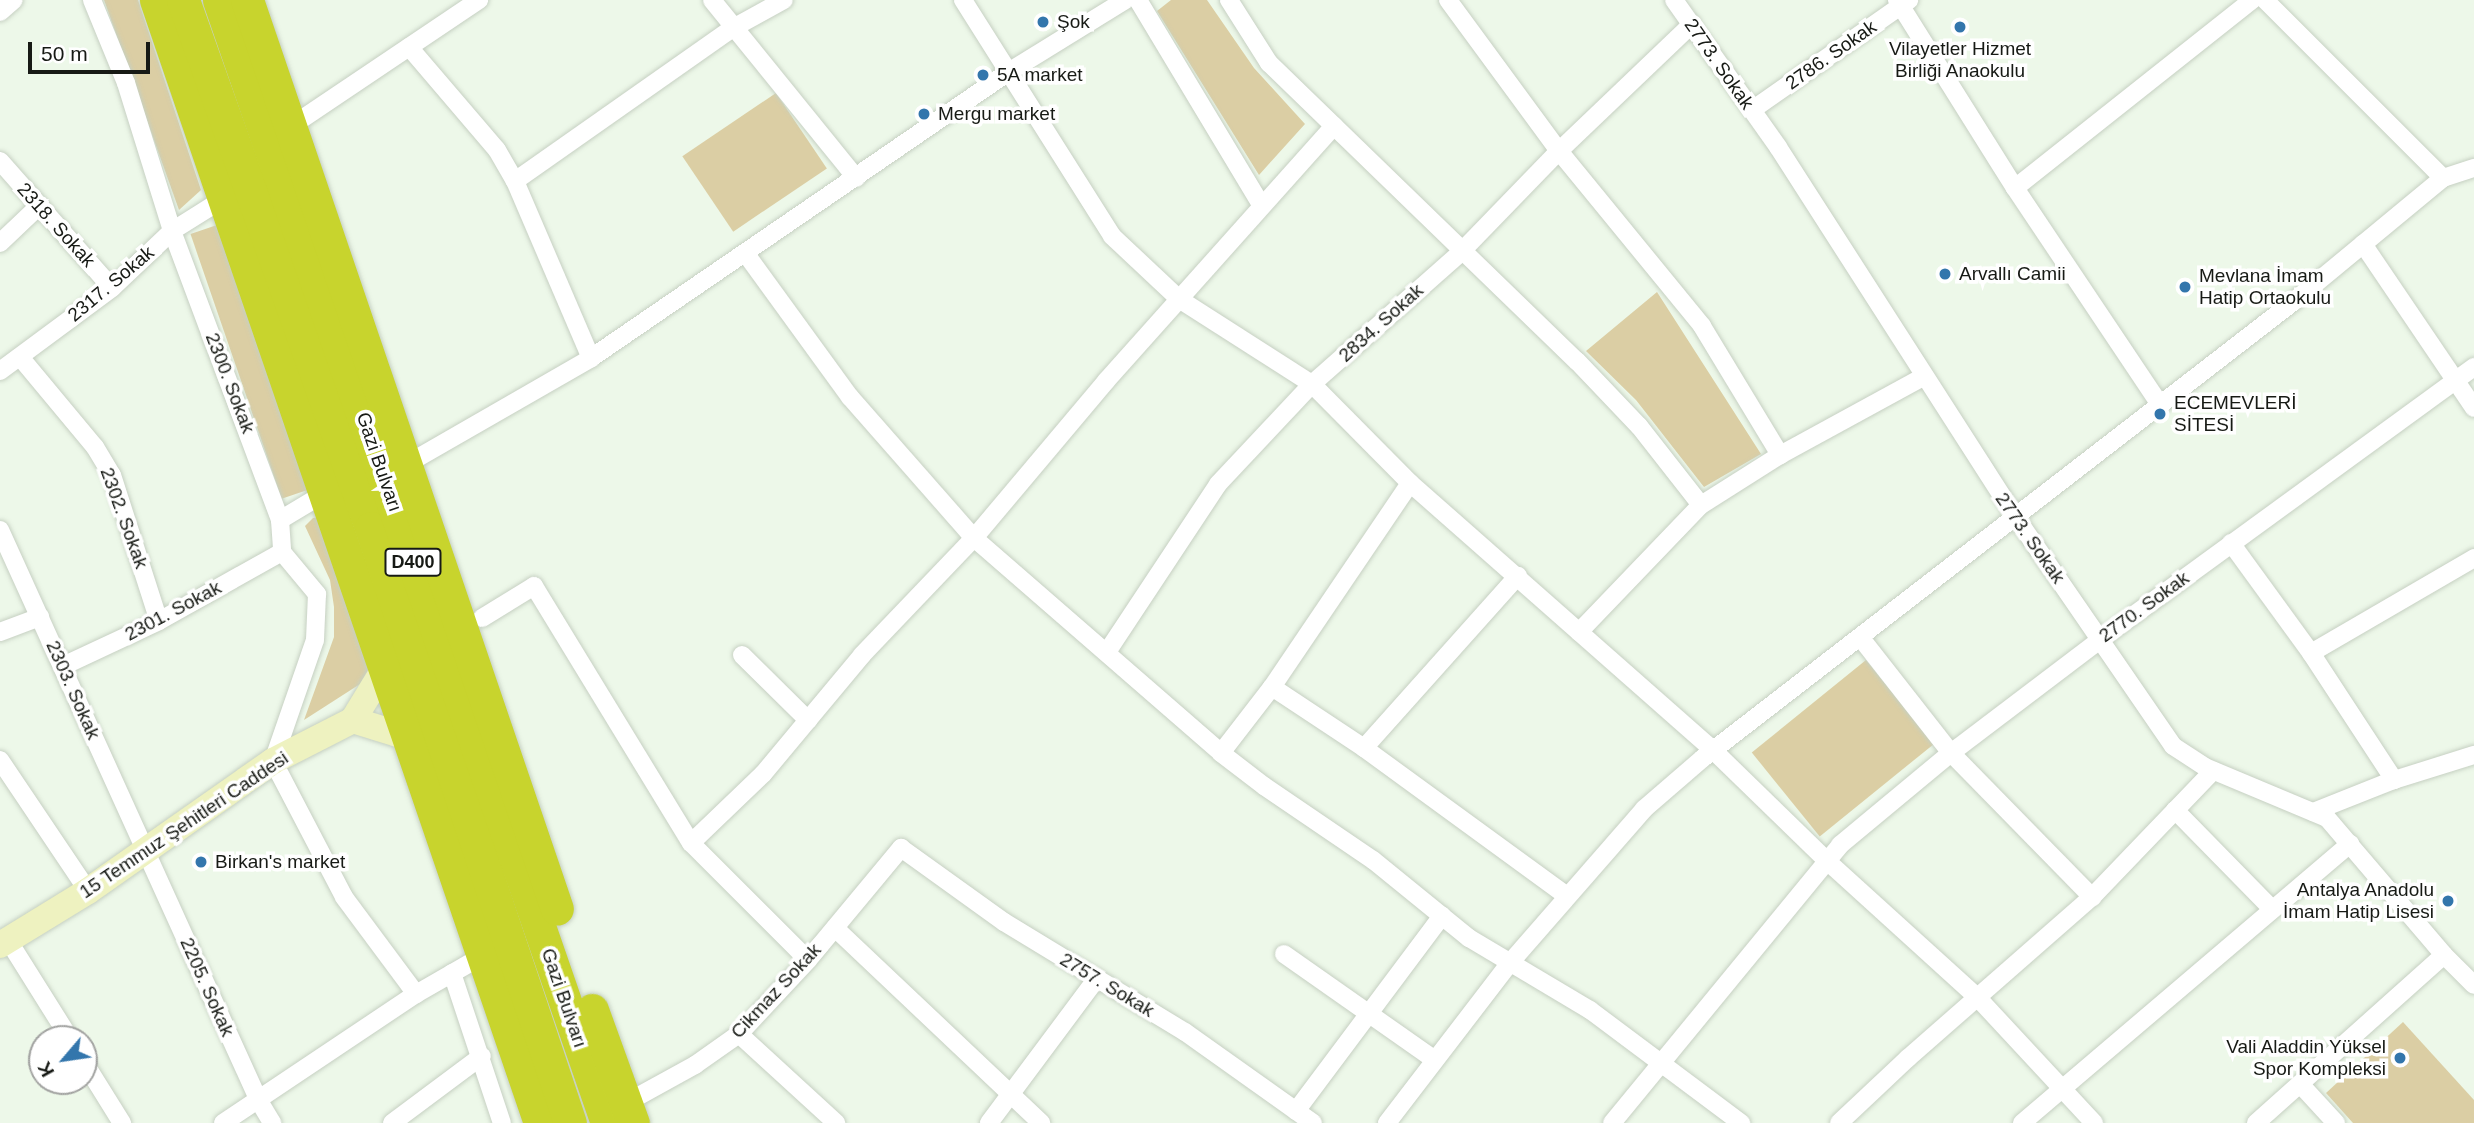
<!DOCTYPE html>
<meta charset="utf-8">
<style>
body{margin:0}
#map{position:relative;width:2474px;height:1123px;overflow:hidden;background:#edf8e9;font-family:Helvetica,sans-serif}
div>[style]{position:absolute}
.green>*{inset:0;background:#dbcea4;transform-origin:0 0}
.roads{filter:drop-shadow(0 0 2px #c6d0c2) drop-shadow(0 0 2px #c6d0c2)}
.street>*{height:18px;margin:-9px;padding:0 9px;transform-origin:9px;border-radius:9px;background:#fff}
.secondary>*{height:26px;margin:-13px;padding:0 13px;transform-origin:13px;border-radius:13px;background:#eef2c0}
.highway>*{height:33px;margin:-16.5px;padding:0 16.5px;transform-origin:16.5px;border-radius:16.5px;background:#c8d42d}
.dots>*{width:19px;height:19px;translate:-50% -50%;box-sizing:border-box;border:4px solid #fff;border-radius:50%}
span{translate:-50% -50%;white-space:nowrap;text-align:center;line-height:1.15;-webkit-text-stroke:7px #fff;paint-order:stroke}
.shield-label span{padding:2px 5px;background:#fff;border:2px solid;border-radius:5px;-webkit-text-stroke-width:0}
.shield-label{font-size:18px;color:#171a15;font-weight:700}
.poi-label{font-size:19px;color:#171a15}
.left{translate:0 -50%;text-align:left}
.right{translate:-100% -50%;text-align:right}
.street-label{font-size:19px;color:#171a15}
.north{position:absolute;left:28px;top:1025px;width:70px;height:70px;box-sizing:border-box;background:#fff;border:2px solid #a2a3a1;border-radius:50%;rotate:241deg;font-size:19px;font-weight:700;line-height:28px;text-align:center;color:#171a15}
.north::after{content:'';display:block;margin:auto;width:24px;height:32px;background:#3376ac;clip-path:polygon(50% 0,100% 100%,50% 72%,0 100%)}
.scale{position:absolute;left:28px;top:42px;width:122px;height:32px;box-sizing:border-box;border:4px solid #171a15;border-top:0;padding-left:9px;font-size:21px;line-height:24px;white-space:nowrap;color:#171a15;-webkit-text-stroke:5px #fff;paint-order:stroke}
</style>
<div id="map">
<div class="green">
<div style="clip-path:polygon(104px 0,138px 0,201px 190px,179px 210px)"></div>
<div style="clip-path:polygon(1171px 0,1207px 0,1254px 68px,1305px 124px,1259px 175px,1157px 11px)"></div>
<div style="left:776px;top:93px;width:91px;height:113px;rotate:56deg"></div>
<div style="left:217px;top:225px;width:280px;height:28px;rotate:71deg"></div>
<div style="clip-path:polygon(1657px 292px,1761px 454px,1704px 487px,1636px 400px,1586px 351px)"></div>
<div style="clip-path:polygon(321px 517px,371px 677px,304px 720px,334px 637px,334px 607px,330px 580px,305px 526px,313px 518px)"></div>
<div style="left:1866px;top:660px;width:108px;height:147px;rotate:51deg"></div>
<div style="clip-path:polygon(2403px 1022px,2474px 1100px,2474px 1123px,2353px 1123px,2326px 1093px)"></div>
</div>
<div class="roads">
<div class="street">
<div style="left:92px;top:0;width:90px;rotate:67.7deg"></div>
<div style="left:126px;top:83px;width:155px;rotate:72.7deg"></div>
<div style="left:172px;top:231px;width:309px;rotate:69.5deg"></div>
<div style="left:280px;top:520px;width:32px;rotate:86deg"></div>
<div style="left:282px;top:552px;width:55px;rotate:50.2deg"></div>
<div style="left:317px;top:594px;width:46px;rotate:92.5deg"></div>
<div style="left:315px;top:640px;width:128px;rotate:109.1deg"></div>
<div style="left:273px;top:761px;width:153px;rotate:62.4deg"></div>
<div style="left:344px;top:897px;width:121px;rotate:53.4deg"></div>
<div style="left:712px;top:0;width:229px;rotate:51deg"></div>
<div style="left:963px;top:0;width:279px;rotate:57.7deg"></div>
<div style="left:1112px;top:236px;width:92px;rotate:43.2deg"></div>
<div style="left:1179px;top:299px;width:158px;rotate:32.6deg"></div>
<div style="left:1312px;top:384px;width:139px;rotate:45.3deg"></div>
<div style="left:1410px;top:483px;width:404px;rotate:41.4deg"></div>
<div style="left:1713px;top:750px;width:159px;rotate:44.2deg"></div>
<div style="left:1827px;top:861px;width:202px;rotate:42.2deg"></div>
<div style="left:1977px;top:997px;width:172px;rotate:47.1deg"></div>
<div style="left:1138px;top:0;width:240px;rotate:59deg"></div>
<div style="left:1229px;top:0;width:75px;rotate:57.6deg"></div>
<div style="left:1269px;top:63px;width:429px;rotate:44.1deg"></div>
<div style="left:1577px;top:361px;width:90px;rotate:46.4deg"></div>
<div style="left:1639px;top:426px;width:100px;rotate:51.9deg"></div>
<div style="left:1448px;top:0;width:187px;rotate:53.7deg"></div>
<div style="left:1559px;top:151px;width:226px;rotate:50.7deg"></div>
<div style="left:1702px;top:326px;width:151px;rotate:58.8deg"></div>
<div style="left:1674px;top:0;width:180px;rotate:54.7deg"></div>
<div style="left:1778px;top:147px;width:439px;rotate:57.3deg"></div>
<div style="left:2015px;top:516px;width:279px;rotate:55.5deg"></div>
<div style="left:2173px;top:746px;width:38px;rotate:33deg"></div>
<div style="left:2205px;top:767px;width:132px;rotate:22.7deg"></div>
<div style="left:2327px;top:818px;width:180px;rotate:49.5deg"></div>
<div style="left:2444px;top:955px;width:42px;rotate:45deg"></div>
<div style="left:1897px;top:0;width:222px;rotate:57.9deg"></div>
<div style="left:2015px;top:188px;width:259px;rotate:56.2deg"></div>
<div style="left:2265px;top:0;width:252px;rotate:45deg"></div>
<div style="left:0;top:12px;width:18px;rotate:-41deg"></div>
<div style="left:409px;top:47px;width:135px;rotate:49.5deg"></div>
<div style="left:497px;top:150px;width:36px;rotate:60deg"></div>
<div style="left:515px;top:181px;width:193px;rotate:66.8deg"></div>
<div style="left:1752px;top:110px;width:192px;rotate:-35deg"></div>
<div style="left:290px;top:127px;width:228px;rotate:-33.9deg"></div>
<div style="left:0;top:161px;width:169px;rotate:48.6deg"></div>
<div style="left:515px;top:181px;width:266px;rotate:-35.1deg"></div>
<div style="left:733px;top:28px;width:58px;rotate:-28.8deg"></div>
<div style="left:2015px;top:188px;width:303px;rotate:-38.4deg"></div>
<div style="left:0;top:243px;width:54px;rotate:-43.5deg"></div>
<div style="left:2363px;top:244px;width:198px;rotate:55.9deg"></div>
<div style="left:746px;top:254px;width:177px;rotate:54deg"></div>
<div style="left:850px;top:397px;width:188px;rotate:48.7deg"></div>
<div style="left:974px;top:538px;width:327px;rotate:41deg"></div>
<div style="left:1221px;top:753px;width:54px;rotate:37.5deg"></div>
<div style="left:1264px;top:786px;width:132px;rotate:34.2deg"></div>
<div style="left:1373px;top:860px;width:124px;rotate:39.1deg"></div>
<div style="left:1469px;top:938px;width:141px;rotate:30.8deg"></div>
<div style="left:1590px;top:1010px;width:189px;rotate:36.8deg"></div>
<div style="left:20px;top:357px;width:117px;rotate:50.2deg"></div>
<div style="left:95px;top:447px;width:33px;rotate:59deg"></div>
<div style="left:112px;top:475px;width:153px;rotate:72.2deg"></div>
<div style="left:0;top:371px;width:139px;rotate:-36.5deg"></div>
<div style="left:112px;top:288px;width:83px;rotate:-43.5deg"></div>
<div style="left:172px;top:231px;width:60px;rotate:-32.1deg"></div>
<div style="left:407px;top:464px;width:212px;rotate:-29.9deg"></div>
<div style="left:591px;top:358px;width:504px;rotate:-34.41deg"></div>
<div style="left:1007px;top:73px;width:139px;rotate:-31.7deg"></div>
<div style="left:280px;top:520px;width:52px;rotate:-31deg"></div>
<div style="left:0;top:530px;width:627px;rotate:65.6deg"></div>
<div style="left:259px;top:1101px;width:26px;rotate:59deg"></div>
<div style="left:2231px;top:543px;width:136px;rotate:54deg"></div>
<div style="left:2311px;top:653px;width:152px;rotate:56.8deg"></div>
<div style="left:482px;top:618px;width:61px;rotate:-31.6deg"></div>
<div style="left:534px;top:586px;width:301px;rotate:58.6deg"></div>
<div style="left:691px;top:843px;width:165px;rotate:45deg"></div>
<div style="left:0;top:632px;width:43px;rotate:-20.6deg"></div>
<div style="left:1579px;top:632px;width:176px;rotate:-46.2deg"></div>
<div style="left:1701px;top:505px;width:93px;rotate:-32.3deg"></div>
<div style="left:1780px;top:455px;width:163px;rotate:-28.6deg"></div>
<div style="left:1860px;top:637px;width:147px;rotate:51.9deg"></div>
<div style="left:1951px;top:753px;width:202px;rotate:45.6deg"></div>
<div style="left:1107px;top:652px;width:201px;rotate:-56.5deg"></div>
<div style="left:1218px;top:484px;width:137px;rotate:-46.8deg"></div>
<div style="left:1312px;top:384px;width:199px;rotate:-41.5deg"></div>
<div style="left:1461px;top:252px;width:141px;rotate:-45.9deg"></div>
<div style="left:1559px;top:151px;width:184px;rotate:-43.7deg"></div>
<div style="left:2311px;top:653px;width:189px;rotate:-30.2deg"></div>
<div style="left:742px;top:655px;width:93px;rotate:44.6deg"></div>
<div style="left:63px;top:666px;width:106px;rotate:-25.1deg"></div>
<div style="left:159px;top:621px;width:141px;rotate:-29.3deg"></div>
<div style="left:1272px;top:687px;width:110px;rotate:33.5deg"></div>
<div style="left:1364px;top:748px;width:251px;rotate:36.1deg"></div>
<div style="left:1364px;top:748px;width:231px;rotate:-48.2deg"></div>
<div style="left:1221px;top:753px;width:83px;rotate:-52.3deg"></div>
<div style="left:1272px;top:687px;width:246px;rotate:-55.9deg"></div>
<div style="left:0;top:760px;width:158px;rotate:56.1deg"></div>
<div style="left:2175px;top:810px;width:139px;rotate:45.6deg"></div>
<div style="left:2313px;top:812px;width:87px;rotate:-21.6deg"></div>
<div style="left:2394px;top:780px;width:84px;rotate:-17.4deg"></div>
<div style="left:691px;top:843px;width:100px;rotate:-43.8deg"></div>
<div style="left:763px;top:774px;width:155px;rotate:-50.2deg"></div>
<div style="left:862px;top:655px;width:162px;rotate:-46.3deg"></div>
<div style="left:974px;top:538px;width:205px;rotate:-49.9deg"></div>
<div style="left:1106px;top:381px;width:342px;rotate:-48.2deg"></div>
<div style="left:835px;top:928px;width:284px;rotate:43.4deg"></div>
<div style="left:8px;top:940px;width:117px;rotate:57.9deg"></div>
<div style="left:1284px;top:954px;width:184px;rotate:35.1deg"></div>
<div style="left:452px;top:973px;width:158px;rotate:71.6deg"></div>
<div style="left:739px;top:1034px;width:132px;rotate:42.5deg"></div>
<div style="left:84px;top:1062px;width:72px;rotate:58.1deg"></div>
<div style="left:2301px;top:1085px;width:52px;rotate:47.4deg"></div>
<div style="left:626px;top:1103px;width:79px;rotate:-28.8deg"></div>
<div style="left:695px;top:1065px;width:54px;rotate:-35.2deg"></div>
<div style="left:739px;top:1034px;width:101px;rotate:-47deg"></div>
<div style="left:808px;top:960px;width:146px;rotate:-50.3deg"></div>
<div style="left:901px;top:848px;width:127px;rotate:35.7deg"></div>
<div style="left:1004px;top:922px;width:212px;rotate:31.3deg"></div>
<div style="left:1185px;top:1032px;width:157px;rotate:35.4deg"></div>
<div style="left:1296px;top:1111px;width:244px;rotate:-53.2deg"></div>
<div style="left:223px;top:1123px;width:232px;rotate:-33.8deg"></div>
<div style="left:416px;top:994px;width:76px;rotate:-29.9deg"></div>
<div style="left:392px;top:1123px;width:112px;rotate:-36.7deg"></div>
<div style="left:989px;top:1123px;width:181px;rotate:-53.3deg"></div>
<div style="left:1387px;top:1123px;width:200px;rotate:-52.5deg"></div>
<div style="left:1509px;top:964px;width:206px;rotate:-48.9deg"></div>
<div style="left:1644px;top:809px;width:78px;rotate:-40.8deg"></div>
<div style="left:1703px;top:758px;width:746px;rotate:-37.7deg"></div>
<div style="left:2293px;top:302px;width:195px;rotate:-39.6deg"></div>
<div style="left:2443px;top:178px;width:33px;rotate:-18deg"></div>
<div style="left:1612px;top:1123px;width:360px;rotate:-50.6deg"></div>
<div style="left:1840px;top:845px;width:144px;rotate:-39.7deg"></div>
<div style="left:1951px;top:753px;width:188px;rotate:-37.2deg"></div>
<div style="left:2101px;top:639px;width:462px;rotate:-36.1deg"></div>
<div style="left:1839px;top:1123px;width:95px;rotate:-43.3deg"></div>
<div style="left:1908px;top:1058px;width:244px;rotate:-41.2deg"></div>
<div style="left:2092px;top:897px;width:175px;rotate:-46.2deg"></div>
<div style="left:2022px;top:1123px;width:431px;rotate:-40.4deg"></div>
<div style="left:2256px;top:1123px;width:252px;rotate:-41.8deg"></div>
</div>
<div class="secondary">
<div style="left:353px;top:720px;width:60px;rotate:17.5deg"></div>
<div style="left:0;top:945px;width:103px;rotate:-31.5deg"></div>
<div style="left:88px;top:891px;width:226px;rotate:-35.1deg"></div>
<div style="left:273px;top:761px;width:90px;rotate:-27.1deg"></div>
<div style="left:353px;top:720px;width:63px;rotate:-58.6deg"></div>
</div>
<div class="highway">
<div style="left:156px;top:0;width:1187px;rotate:71.12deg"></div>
<div style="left:183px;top:0;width:560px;rotate:70.4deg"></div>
<div style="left:371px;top:528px;width:627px;rotate:71.51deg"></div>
<div style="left:219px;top:0;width:1188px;rotate:70.94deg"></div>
<div style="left:247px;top:0;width:960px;rotate:71.17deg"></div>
<div style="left:592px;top:1010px;width:120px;rotate:70.1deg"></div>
</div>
</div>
<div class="dots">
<div style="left:1043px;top:22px;background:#3376ac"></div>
<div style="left:1960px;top:27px;background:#3376ac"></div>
<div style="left:983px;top:75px;background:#3376ac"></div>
<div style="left:924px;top:114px;background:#3376ac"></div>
<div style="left:1945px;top:274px;background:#3376ac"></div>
<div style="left:2185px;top:287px;background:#3376ac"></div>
<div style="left:2160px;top:414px;background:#3376ac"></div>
<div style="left:201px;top:862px;background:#3376ac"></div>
<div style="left:2448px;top:901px;background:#3376ac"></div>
<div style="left:2400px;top:1058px;background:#3376ac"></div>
</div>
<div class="shield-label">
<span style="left:413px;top:562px">D400</span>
</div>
<div class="poi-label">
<span class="left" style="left:1057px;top:22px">Şok</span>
<span style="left:1960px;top:60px">Vilayetler Hizmet<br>Birliği Anaokulu</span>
<span class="left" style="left:997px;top:75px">5A market</span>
<span class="left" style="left:938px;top:114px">Mergu market</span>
<span class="left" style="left:1959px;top:274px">Arvallı Camii</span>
<span class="left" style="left:2199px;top:287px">Mevlana İmam<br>Hatip Ortaokulu</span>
<span class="left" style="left:2174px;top:414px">ECEMEVLERİ<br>SİTESİ</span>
<span class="left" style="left:215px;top:862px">Birkan's market</span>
<span class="right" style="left:2434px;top:901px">Antalya Anadolu<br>İmam Hatip Lisesi</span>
<span class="right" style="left:2386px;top:1058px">Vali Aladdin Yüksel<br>Spor Kompleksi</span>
</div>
<div class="street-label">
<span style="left:1831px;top:55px;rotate:-35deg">2786. Sokak</span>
<span style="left:1719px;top:64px;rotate:55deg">2773. Sokak</span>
<span style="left:56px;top:225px;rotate:48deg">2318. Sokak</span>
<span style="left:111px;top:284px;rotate:-40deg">2317. Sokak</span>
<span style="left:1381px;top:323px;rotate:-42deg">2834. Sokak</span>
<span style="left:230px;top:383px;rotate:69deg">2300. Sokak</span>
<span style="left:379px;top:462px;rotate:71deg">Gazi Bulvarı</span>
<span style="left:124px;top:518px;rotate:70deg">2302. Sokak</span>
<span style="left:2030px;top:538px;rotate:55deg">2773. Sokak</span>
<span style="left:2144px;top:607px;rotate:-36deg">2770. Sokak</span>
<span style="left:173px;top:611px;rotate:-28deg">2301. Sokak</span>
<span style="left:73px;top:690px;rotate:66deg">2303. Sokak</span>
<span style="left:184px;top:825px;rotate:-34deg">15 Temmuz Şehitleri Caddesi</span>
<span style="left:1107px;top:985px;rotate:31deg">2757. Sokak</span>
<span style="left:207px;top:987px;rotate:66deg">2205. Sokak</span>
<span style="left:776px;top:991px;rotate:-47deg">Cikmaz Sokak</span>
<span style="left:564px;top:998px;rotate:71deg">Gazi Bulvarı</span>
</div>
<div class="north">K</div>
<div class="scale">50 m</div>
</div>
